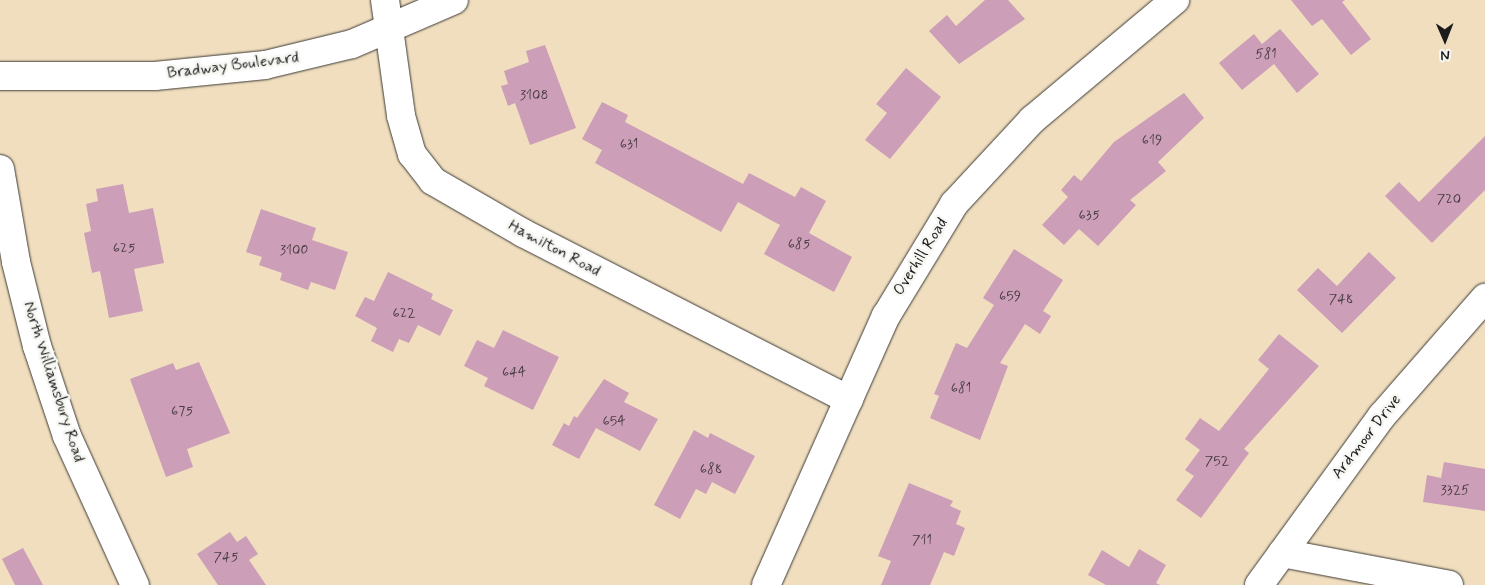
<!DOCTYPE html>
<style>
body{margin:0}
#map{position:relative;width:1485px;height:585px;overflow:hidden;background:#f0debf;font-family:Mynerve,sans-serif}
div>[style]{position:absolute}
.building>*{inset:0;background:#cc9eb7}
.roads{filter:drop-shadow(0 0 1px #3c3934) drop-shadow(0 0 1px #3c3934)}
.street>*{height:28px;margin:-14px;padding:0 14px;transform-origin:14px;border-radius:14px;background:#fff}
span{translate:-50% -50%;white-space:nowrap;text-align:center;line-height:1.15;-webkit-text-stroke:5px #f6f6f2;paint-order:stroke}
.number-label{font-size:14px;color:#483c43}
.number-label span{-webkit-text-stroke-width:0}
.street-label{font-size:16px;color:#1c1c1c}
.north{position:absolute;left:1420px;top:15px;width:50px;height:50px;-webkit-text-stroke:4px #f6f6f2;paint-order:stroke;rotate:179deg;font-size:14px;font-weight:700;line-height:20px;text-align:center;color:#1c1c1c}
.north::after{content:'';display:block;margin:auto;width:18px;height:22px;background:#1c1c1c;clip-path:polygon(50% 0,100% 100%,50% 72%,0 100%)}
</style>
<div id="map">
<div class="building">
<div style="clip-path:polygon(985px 0,1008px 0,1025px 19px,959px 64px,929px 31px,947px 15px,956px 26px)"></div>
<div style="clip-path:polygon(1291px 0,1345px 0,1342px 2px,1371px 39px,1351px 55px,1322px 19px,1312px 26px)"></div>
<div style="clip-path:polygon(1280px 29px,1319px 74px,1297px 93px,1274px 64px,1242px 90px,1219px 63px,1254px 34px,1262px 44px)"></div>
<div style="clip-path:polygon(545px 45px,576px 128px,530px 145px,515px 103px,508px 106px,501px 86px,508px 84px,504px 71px,529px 62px,526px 51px)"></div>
<div style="clip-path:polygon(906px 68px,941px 97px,890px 159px,865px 140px,887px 113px,876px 104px)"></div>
<div style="clip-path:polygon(1184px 93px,1204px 118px,1158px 162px,1166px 171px,1130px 200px,1136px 205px,1098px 246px,1079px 229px,1064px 245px,1042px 225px,1068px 197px,1061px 190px,1074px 175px,1081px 181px,1114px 142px)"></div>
<div style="clip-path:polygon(602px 102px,628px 115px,625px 122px,743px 184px,749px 173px,795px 197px,801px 187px,826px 201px,809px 233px,852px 257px,834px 292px,764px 254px,780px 225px,738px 202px,721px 232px,595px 163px,602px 150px,582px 139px)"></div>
<div style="clip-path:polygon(1485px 136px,1485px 190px,1432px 243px,1385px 196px,1399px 182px,1419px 202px)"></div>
<div style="clip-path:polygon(123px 184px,129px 213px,153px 208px,164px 263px,134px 269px,143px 311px,109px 318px,100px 271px,92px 273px,84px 233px,91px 231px,86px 204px,98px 201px,96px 189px)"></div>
<div style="clip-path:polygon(261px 209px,316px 228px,312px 240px,348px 252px,335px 290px,311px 282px,308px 290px,280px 280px,282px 273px,259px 265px,262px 257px,246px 252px)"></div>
<div style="clip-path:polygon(1014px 249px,1063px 280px,1043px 311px,1051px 316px,1040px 334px,1025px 324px,1000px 363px,1008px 366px,980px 440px,930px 418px,939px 396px,934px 394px,956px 343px,967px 348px,994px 305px,983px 298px)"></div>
<div style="clip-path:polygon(1369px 252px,1396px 278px,1342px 333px,1297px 290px,1318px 268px,1337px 286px)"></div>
<div style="clip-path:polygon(388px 272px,433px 294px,431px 299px,453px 310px,440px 336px,418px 325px,409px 343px,399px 339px,393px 352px,371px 341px,377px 328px,355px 316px,365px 297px,374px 301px)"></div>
<div style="clip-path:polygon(503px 330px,559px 357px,533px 410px,484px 386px,488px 378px,464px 366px,477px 340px,494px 348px)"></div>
<div style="clip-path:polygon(1279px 334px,1319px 366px,1244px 449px,1249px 453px,1201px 518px,1176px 500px,1194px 476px,1185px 470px,1200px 450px,1185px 439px,1200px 418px,1219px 431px,1269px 369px,1258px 360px)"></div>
<div style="clip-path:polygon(199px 362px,230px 433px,187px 449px,193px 467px,166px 477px,130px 379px,173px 363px,176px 370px)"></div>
<div style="clip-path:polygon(604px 379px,629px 393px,624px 402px,658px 419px,640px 451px,596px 428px,579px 459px,552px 445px,564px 423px,569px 426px,574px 416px,577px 418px)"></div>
<div style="clip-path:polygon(694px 430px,708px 438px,710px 433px,755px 456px,735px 494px,712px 482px,706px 494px,696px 489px,680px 519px,654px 505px)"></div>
<div style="clip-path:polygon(1444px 462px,1485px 469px,1485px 511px,1423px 502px,1427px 475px,1441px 478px)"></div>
<div style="clip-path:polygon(909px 483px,953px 501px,950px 506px,961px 511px,956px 524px,965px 528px,954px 556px,944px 552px,930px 585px,881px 585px,891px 561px,878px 556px)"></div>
<div style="clip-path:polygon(230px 532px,237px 542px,246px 536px,258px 554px,249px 560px,266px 585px,218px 585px,197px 554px)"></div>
<div style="clip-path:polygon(23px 548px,43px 585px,15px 585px,2px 559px)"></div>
<div style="clip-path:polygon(1139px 549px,1166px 565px,1156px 583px,1160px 585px,1106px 585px,1088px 575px,1102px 550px,1129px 567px)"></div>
</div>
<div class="roads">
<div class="street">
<div style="left:385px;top:0;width:117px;rotate:82.1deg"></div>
<div style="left:401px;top:116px;width:40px;rotate:74deg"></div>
<div style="left:412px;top:154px;width:34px;rotate:52deg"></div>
<div style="left:433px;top:181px;width:104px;rotate:30deg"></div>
<div style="left:523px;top:233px;width:366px;rotate:27.1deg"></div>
<div style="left:0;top:76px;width:155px"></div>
<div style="left:155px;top:76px;width:111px;rotate:-5.7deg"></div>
<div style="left:265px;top:65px;width:89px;rotate:-13.6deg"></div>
<div style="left:352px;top:44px;width:111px;rotate:-23.3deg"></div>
<div style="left:0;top:169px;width:94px;rotate:80.2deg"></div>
<div style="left:16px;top:262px;width:87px;rotate:76deg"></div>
<div style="left:37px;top:346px;width:95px;rotate:71.6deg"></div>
<div style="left:67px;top:436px;width:164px;rotate:65.5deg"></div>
<div style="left:1282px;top:553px;width:170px;rotate:10.8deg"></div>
<div style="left:766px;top:585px;width:295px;rotate:-66deg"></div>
<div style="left:886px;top:316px;width:131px;rotate:-58.7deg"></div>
<div style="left:954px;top:204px;width:115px;rotate:-47.1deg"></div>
<div style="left:1032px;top:120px;width:187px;rotate:-40deg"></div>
<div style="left:1259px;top:585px;width:209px;rotate:-54deg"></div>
<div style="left:1382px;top:416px;width:157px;rotate:-48.9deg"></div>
</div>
</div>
<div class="number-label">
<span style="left:1266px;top:54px">581</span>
<span style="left:534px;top:95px">3108</span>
<span style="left:1152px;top:140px">619</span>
<span style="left:629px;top:144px">631</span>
<span style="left:1449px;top:199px">720</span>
<span style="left:1089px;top:215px">635</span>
<span style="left:799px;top:244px">685</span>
<span style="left:124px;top:248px">625</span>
<span style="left:294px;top:250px">3100</span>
<span style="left:1010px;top:296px">659</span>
<span style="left:1341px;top:299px">748</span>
<span style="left:404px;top:313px">622</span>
<span style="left:514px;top:372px">644</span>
<span style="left:961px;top:388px">681</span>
<span style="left:182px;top:411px">675</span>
<span style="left:614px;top:421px">654</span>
<span style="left:1217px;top:461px">752</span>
<span style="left:711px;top:469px">688</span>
<span style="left:1455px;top:490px">3325</span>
<span style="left:922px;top:540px">711</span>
<span style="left:226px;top:557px">745</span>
</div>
<div class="street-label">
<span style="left:233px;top:66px;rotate:-7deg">Bradway Boulevard</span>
<span style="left:554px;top:249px;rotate:28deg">Hamilton Road</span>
<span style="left:921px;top:257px;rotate:-58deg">Overhill Road</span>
<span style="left:53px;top:382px;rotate:72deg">North Williamsbury Road</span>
<span style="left:1367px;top:437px;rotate:-52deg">Ardmoor Drive</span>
</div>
<div class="north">N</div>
</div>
